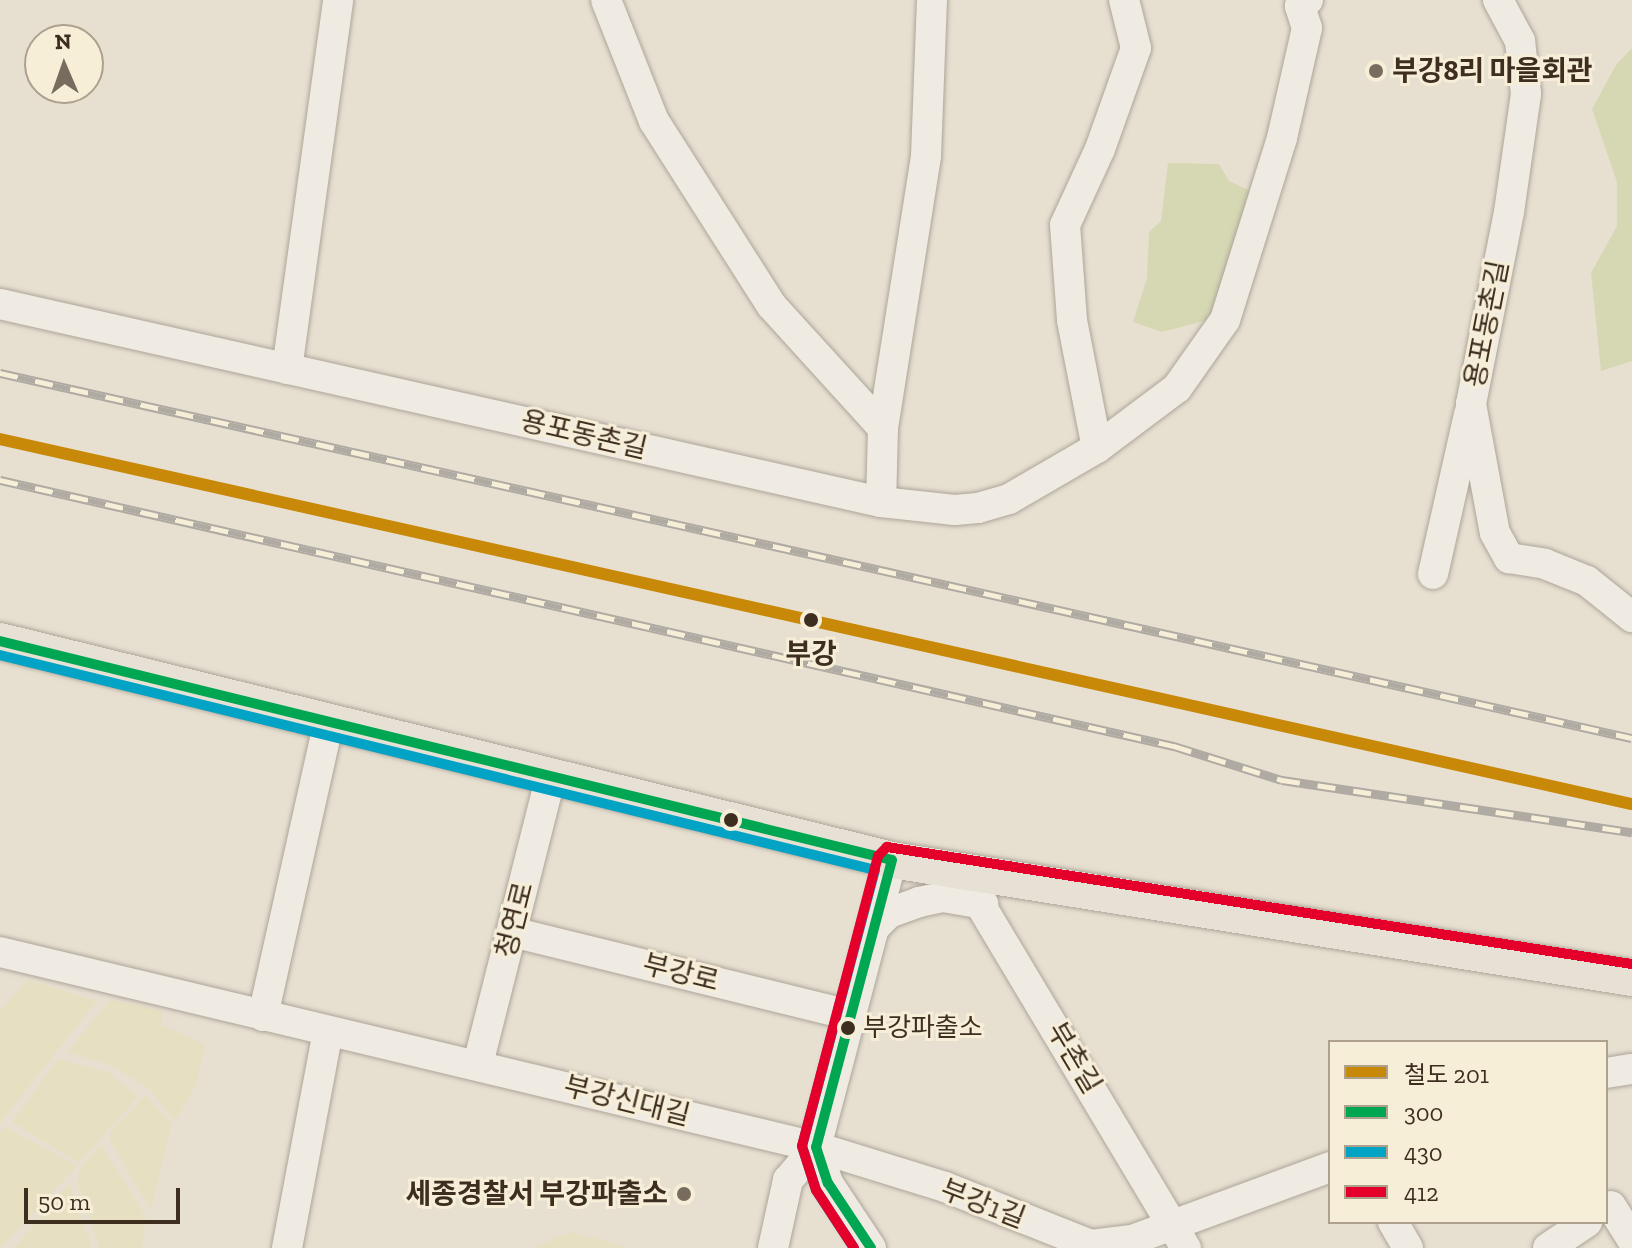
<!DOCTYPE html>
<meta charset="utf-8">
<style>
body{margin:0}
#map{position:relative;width:1632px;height:1248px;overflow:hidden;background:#e7e0d1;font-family:"Zilla Slab","Noto Sans KR",serif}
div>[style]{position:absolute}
.farmland>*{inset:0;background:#e6dfc2}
.green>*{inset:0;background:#d6d7b3}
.roads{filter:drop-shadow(0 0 2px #ada599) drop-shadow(0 0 2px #ada599)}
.minor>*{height:30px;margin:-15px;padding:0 15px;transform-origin:15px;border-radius:15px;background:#efebe3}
.major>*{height:36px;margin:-18px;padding:0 18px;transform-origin:18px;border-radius:18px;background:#e6e1d4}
.rail>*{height:9px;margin-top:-4.5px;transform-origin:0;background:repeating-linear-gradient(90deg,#f7eed8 0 18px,#afaaa2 0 36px);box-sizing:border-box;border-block:2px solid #afaaa2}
.bus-1>*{height:10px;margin:-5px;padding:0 5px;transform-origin:5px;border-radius:5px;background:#00a651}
.bus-2>*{height:10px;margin:-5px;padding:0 5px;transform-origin:5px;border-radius:5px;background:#03a3c5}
.bus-3>*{height:10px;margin:-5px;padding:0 5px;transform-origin:5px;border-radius:5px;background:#e4002b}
.rail-1>*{height:12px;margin:-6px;padding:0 6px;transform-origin:6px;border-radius:6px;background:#c88808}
.dots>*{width:22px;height:22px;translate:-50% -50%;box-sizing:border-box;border:4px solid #f7eed8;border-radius:50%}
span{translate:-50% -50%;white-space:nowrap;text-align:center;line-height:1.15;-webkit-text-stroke:6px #f7eed8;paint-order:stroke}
.bus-label{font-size:26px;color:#3d2e20}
.left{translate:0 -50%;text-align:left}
.poi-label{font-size:28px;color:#3d2e20;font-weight:700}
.right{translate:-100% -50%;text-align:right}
.street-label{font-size:28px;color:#3d2e20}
.stop-label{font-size:28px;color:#3d2e20;font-weight:700}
.legend{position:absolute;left:1328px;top:1040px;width:280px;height:184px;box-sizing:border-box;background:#f7eed8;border:2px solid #ada18e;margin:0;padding:10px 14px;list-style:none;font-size:24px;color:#3d2e20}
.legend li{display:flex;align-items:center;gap:16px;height:40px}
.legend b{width:40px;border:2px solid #ada18e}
.north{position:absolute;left:24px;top:24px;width:80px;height:80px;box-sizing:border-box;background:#f7eed8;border:2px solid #ada18e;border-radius:50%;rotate:358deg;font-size:22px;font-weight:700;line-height:32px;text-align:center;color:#3d2e20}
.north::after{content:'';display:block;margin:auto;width:28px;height:36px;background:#786c5e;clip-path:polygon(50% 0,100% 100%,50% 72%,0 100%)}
.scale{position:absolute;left:24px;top:1188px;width:156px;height:36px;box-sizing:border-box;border:4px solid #3d2e20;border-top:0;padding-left:10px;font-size:24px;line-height:28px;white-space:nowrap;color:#3d2e20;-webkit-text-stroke:6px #f7eed8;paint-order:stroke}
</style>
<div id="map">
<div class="farmland">
<div style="clip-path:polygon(28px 980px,97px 1001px,0 1123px,0 1011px)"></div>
<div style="clip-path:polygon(111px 1000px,163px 1011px,162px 1025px,205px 1045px,196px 1085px,175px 1121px,150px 1089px,112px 1066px,67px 1052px)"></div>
<div style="clip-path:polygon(58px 1059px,108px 1072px,138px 1096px,79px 1163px,12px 1122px)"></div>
<div style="clip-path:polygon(146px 1095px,172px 1124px,151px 1211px,110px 1141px,111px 1131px)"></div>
<div style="clip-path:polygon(5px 1127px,77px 1166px,0 1248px,0 1133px)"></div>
<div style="clip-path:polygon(101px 1144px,146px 1217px,142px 1248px,99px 1248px,77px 1182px,80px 1168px)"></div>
<div style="clip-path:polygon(70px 1183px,92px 1248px,14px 1248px,22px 1239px)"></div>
<div style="clip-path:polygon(570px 1232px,624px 1246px,625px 1248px,532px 1248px)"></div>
</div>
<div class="green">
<div style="clip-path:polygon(1632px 48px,1632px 361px,1601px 371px,1591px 273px,1617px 226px,1617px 182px,1592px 109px,1616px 65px)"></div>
<div style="clip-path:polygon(1168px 163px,1219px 164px,1229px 181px,1251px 191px,1222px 316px,1162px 332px,1133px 322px,1147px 278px,1149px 232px,1161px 221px)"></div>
</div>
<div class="roads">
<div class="minor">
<div style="left:606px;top:0;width:130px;rotate:68.4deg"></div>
<div style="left:654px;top:121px;width:219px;rotate:57.5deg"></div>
<div style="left:772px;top:306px;width:165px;rotate:47.7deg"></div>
<div style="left:883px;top:428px;width:74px;rotate:91.5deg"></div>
<div style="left:1498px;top:0;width:47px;rotate:61.8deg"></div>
<div style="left:1520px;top:41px;width:53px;rotate:83.5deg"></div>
<div style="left:1526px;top:94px;width:119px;rotate:98.2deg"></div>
<div style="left:1509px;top:212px;width:196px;rotate:101.2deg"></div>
<div style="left:1471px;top:404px;width:131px;rotate:79.5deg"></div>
<div style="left:1495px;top:533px;width:29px;rotate:61deg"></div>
<div style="left:1509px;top:558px;width:36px;rotate:9deg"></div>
<div style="left:1545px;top:564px;width:45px;rotate:22deg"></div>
<div style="left:1587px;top:581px;width:58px;rotate:38.7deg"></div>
<div style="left:0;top:304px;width:903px;rotate:12.67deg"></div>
<div style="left:881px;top:502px;width:74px;rotate:6.2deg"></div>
<div style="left:955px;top:510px;width:23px;rotate:-5deg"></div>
<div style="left:978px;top:508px;width:32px;rotate:-16deg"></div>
<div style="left:1009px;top:499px;width:102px;rotate:-30.1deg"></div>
<div style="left:1097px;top:448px;width:130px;rotate:-101.1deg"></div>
<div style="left:1072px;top:320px;width:95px;rotate:-94.2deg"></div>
<div style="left:1065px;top:225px;width:84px;rotate:-65.3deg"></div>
<div style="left:1100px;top:149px;width:107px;rotate:-70.4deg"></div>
<div style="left:1136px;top:48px;width:49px;rotate:-104deg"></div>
<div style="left:287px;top:369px;width:373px;rotate:-82.1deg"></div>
<div style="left:883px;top:428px;width:275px;rotate:-81deg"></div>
<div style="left:926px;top:156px;width:156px;rotate:-87.8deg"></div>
<div style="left:1097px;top:448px;width:100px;rotate:-36.9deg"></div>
<div style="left:1177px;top:388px;width:83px;rotate:-54.8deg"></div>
<div style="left:1225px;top:320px;width:191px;rotate:-72.6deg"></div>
<div style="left:1282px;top:138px;width:113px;rotate:-77.2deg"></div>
<div style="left:1307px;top:28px;width:23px;rotate:-108deg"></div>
<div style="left:1300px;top:6px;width:10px;rotate:-37deg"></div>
<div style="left:1433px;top:574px;width:164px;rotate:-77.3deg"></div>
<div style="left:959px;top:869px;width:442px;rotate:59.1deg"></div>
<div style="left:873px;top:929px;width:23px;rotate:-45deg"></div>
<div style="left:889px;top:913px;width:32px;rotate:-20deg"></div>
<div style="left:919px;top:902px;width:25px;rotate:-12deg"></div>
<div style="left:943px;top:897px;width:41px;rotate:9.9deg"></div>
<div style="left:512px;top:932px;width:348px;rotate:13.8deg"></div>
<div style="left:0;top:952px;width:839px;rotate:13.44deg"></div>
<div style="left:816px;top:1147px;width:135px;rotate:17.2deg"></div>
<div style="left:945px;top:1187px;width:157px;rotate:21.7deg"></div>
<div style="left:1091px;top:1245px;width:41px;rotate:-7deg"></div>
<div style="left:1132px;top:1240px;width:211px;rotate:-20.2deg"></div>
<div style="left:263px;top:1016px;width:303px;rotate:-77.4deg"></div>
<div style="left:478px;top:1064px;width:297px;rotate:-75.8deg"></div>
<div style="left:1606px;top:1073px;width:26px;rotate:-9deg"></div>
<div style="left:1611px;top:1206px;width:40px;rotate:58deg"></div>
<div style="left:1393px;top:1222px;width:30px;rotate:60deg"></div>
<div style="left:287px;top:1248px;width:220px;rotate:-79.3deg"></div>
<div style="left:773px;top:1248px;width:70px;rotate:-77.6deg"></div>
<div style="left:788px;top:1180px;width:43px;rotate:-49.7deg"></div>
<div style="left:871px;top:1248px;width:78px;rotate:-123.5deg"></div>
<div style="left:828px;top:1183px;width:38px;rotate:-108deg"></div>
<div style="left:816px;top:1147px;width:297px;rotate:-75.2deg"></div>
<div style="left:1548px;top:1248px;width:47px;rotate:-33.7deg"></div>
</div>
<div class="major">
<div style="left:0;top:641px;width:918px;rotate:13.79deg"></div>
<div style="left:892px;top:860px;width:749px;rotate:9.06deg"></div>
</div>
</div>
<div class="rail">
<div style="left:0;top:373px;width:1672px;rotate:12.61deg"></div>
<div style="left:0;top:480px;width:1204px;rotate:12.77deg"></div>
<div style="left:1174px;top:746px;width:113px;rotate:17.5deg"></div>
<div style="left:1282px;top:780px;width:354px;rotate:8.5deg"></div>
</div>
<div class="bus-1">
<div style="left:0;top:641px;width:918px;rotate:13.79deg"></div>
<div style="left:892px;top:860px;width:297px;rotate:104.8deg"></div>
<div style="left:816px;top:1147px;width:38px;rotate:72deg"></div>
<div style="left:828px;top:1183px;width:78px;rotate:56.5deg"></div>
</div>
<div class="bus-2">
<div style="left:0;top:655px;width:901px;rotate:13.8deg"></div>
<div style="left:875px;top:870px;width:285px;rotate:104.8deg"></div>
<div style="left:802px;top:1146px;width:46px;rotate:72.3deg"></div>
<div style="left:816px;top:1190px;width:69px;rotate:56.8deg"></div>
</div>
<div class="bus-3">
<div style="left:854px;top:1248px;width:69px;rotate:-123.2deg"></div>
<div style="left:816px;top:1190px;width:46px;rotate:-107.7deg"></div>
<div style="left:802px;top:1146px;width:300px;rotate:-75.3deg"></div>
<div style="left:878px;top:856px;width:13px;rotate:-45deg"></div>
<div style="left:887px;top:847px;width:754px;rotate:8.93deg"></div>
</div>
<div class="rail-1">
<div style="left:0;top:439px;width:1672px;rotate:12.61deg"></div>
</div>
<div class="dots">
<div style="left:1376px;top:71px;background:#786c5e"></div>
<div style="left:811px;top:620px;background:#3d2e20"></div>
<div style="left:731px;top:820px;background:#3d2e20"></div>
<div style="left:848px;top:1028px;background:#3d2e20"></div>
<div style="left:684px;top:1194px;background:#786c5e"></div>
</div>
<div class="bus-label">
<span class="left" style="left:863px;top:1028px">부강파출소</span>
</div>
<div class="poi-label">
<span class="left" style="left:1392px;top:71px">부강8리 마을회관</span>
<span class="right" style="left:668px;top:1194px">세종경찰서 부강파출소</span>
</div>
<div class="street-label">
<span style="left:1487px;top:324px;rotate:-79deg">용포동촌길</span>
<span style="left:584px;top:435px;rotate:13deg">용포동촌길</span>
<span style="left:515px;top:920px;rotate:-76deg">청연로</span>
<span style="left:681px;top:973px;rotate:14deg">부강로</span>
<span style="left:1074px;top:1058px;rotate:59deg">부촌길</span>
<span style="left:627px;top:1101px;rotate:14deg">부강신대길</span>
<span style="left:983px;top:1204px;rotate:21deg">부강1길</span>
</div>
<div class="stop-label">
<span style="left:811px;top:654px">부강</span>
</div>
<ul class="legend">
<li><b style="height:10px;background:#c88808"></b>철도 201</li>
<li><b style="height:10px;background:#00a651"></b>300</li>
<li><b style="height:10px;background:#03a3c5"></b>430</li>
<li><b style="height:10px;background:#e4002b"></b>412</li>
</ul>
<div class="north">N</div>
<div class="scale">50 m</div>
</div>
